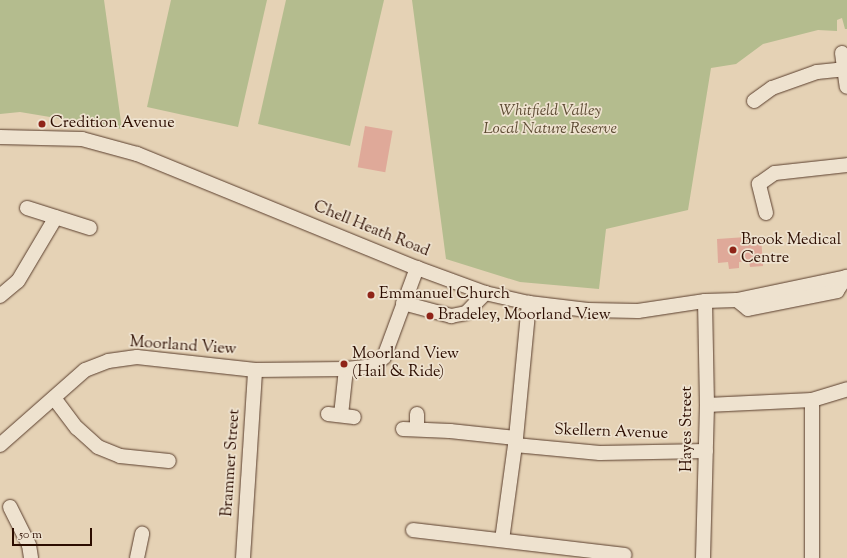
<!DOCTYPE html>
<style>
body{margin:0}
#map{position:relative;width:847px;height:558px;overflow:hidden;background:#e5d2b5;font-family:"Sorts Mill Goudy",serif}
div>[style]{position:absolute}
.green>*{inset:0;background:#b4bc8e}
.building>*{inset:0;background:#dfa999;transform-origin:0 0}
.roads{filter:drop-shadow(0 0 1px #5a3e2d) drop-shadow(0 0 1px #5a3e2d)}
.minor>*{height:14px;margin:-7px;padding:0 7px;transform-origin:7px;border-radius:7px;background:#eee2cf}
.dots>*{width:11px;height:11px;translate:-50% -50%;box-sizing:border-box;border:2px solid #eee2cf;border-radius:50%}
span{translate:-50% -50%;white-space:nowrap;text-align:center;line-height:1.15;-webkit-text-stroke:3.5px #eee2cf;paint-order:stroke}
.park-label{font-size:16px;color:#5c4a32;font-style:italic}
.poi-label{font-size:16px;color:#2c0d00}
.left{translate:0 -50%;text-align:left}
.street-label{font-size:16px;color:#2c0d00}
.scale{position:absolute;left:12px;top:528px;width:80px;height:18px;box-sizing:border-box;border:2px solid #2c0d00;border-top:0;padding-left:5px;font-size:12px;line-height:14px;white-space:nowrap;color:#2c0d00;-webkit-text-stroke:3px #eee2cf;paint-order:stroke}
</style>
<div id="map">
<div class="green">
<div style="clip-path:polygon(0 0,104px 0,122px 129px,20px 112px,0 114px)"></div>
<div style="clip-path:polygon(171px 0,267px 0,238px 127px,147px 107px)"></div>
<div style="clip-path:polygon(286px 0,384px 0,350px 146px,258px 124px)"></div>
<div style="clip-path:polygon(412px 0,847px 0,847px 29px,845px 29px,842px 18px,837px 20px,837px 31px,818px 30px,763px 44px,736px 64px,711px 68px,688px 210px,606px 229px,599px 289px,520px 282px,446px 259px)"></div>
</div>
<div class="building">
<div style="left:365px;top:126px;width:28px;height:42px;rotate:10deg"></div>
<div style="clip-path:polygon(761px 236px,763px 266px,750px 267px,749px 261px,739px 262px,739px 268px,729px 269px,728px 262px,718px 263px,717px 239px)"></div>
</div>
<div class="roads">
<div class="minor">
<div style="left:842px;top:53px;width:34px;rotate:82deg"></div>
<div style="left:754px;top:101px;width:22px;rotate:-36deg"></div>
<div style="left:772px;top:88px;width:48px;rotate:-19.6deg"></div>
<div style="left:817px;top:72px;width:27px;rotate:-6deg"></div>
<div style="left:0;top:137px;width:82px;rotate:1.4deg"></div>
<div style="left:82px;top:139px;width:57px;rotate:15.3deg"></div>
<div style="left:137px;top:154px;width:302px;rotate:22.2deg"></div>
<div style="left:417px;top:268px;width:72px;rotate:20.2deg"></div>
<div style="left:485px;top:293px;width:45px;rotate:12.8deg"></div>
<div style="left:529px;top:303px;width:59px;rotate:6.8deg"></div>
<div style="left:588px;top:310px;width:50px;rotate:1.1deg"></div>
<div style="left:638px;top:311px;width:68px;rotate:-8.5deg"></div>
<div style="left:705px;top:301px;width:32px;rotate:-2deg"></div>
<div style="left:737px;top:300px;width:112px;rotate:-11.8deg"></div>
<div style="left:27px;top:208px;width:66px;rotate:17.6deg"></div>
<div style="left:766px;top:213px;width:30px;rotate:-104deg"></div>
<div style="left:759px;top:184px;width:19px;rotate:-35deg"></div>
<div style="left:775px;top:173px;width:72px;rotate:-6.3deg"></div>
<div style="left:0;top:296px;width:23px;rotate:-40deg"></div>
<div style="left:18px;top:281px;width:74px;rotate:-59.3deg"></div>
<div style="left:737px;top:300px;width:14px;rotate:39deg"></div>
<div style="left:748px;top:309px;width:91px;rotate:-11.4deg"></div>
<div style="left:837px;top:291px;width:17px;rotate:-57deg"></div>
<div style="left:403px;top:303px;width:50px;rotate:15.2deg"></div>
<div style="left:451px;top:316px;width:15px;rotate:-11deg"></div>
<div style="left:466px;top:313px;width:28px;rotate:-46deg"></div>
<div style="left:54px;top:398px;width:38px;rotate:53deg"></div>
<div style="left:77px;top:428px;width:28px;rotate:42deg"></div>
<div style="left:98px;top:447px;width:24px;rotate:22deg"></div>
<div style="left:120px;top:456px;width:49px;rotate:5.8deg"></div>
<div style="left:812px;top:400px;width:37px;rotate:-17deg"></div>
<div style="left:707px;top:405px;width:105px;rotate:-2.7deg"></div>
<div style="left:812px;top:400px;width:158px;rotate:90deg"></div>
<div style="left:328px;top:414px;width:26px;rotate:7deg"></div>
<div style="left:341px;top:415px;width:46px;rotate:-83.8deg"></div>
<div style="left:403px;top:429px;width:47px;rotate:2.4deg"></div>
<div style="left:450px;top:431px;width:66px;rotate:6.1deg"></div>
<div style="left:417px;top:429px;width:15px;rotate:-90deg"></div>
<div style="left:0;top:445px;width:113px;rotate:-41.4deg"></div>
<div style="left:85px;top:370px;width:25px;rotate:-21deg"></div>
<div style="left:108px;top:361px;width:29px;rotate:-8deg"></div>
<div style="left:137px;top:357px;width:119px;rotate:6.3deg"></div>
<div style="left:255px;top:370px;width:91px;rotate:-0.6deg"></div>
<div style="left:346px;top:369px;width:27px;rotate:-6deg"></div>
<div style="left:373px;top:366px;width:14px;rotate:-39deg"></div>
<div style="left:384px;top:357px;width:95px;rotate:-69.7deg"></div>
<div style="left:515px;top:445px;width:85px;rotate:5.4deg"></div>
<div style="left:600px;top:453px;width:106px;rotate:-1.1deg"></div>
<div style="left:10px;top:507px;width:42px;rotate:63.4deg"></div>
<div style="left:29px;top:545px;width:13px;rotate:81deg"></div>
<div style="left:413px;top:530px;width:213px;rotate:6.7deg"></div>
<div style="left:502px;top:540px;width:103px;rotate:-82.2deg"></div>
<div style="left:516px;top:438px;width:136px;rotate:-84.5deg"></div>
<div style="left:137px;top:558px;width:25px;rotate:-78deg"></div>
<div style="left:243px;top:558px;width:188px;rotate:-86.3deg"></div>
<div style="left:703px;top:558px;width:153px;rotate:-88.5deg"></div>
<div style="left:707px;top:405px;width:104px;rotate:-91.1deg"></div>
</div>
</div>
<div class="dots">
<div style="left:42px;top:124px;background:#8f2418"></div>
<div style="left:733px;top:250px;background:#8f2418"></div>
<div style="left:371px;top:295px;background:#8f2418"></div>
<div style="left:430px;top:316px;background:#8f2418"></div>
<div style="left:344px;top:364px;background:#8f2418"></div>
</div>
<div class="park-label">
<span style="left:550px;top:121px">Whitfield Valley<br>Local Nature Reserve</span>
</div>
<div class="poi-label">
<span class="left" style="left:50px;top:124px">Credition Avenue</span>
<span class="left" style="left:741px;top:250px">Brook Medical<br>Centre</span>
<span class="left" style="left:379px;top:295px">Emmanuel Church</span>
<span class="left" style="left:438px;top:316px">Bradeley, Moorland View</span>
<span class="left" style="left:352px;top:364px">Moorland View<br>(Hail &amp; Ride)</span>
</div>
<div class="street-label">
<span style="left:371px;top:230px;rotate:22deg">Chell Heath Road</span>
<span style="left:183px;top:347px;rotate:4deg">Moorland View</span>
<span style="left:688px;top:429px;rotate:-90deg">Hayes Street</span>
<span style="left:611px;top:433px;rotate:2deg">Skellern Avenue</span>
<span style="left:232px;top:463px;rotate:-86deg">Brammer Street</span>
</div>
<div class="scale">50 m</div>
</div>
